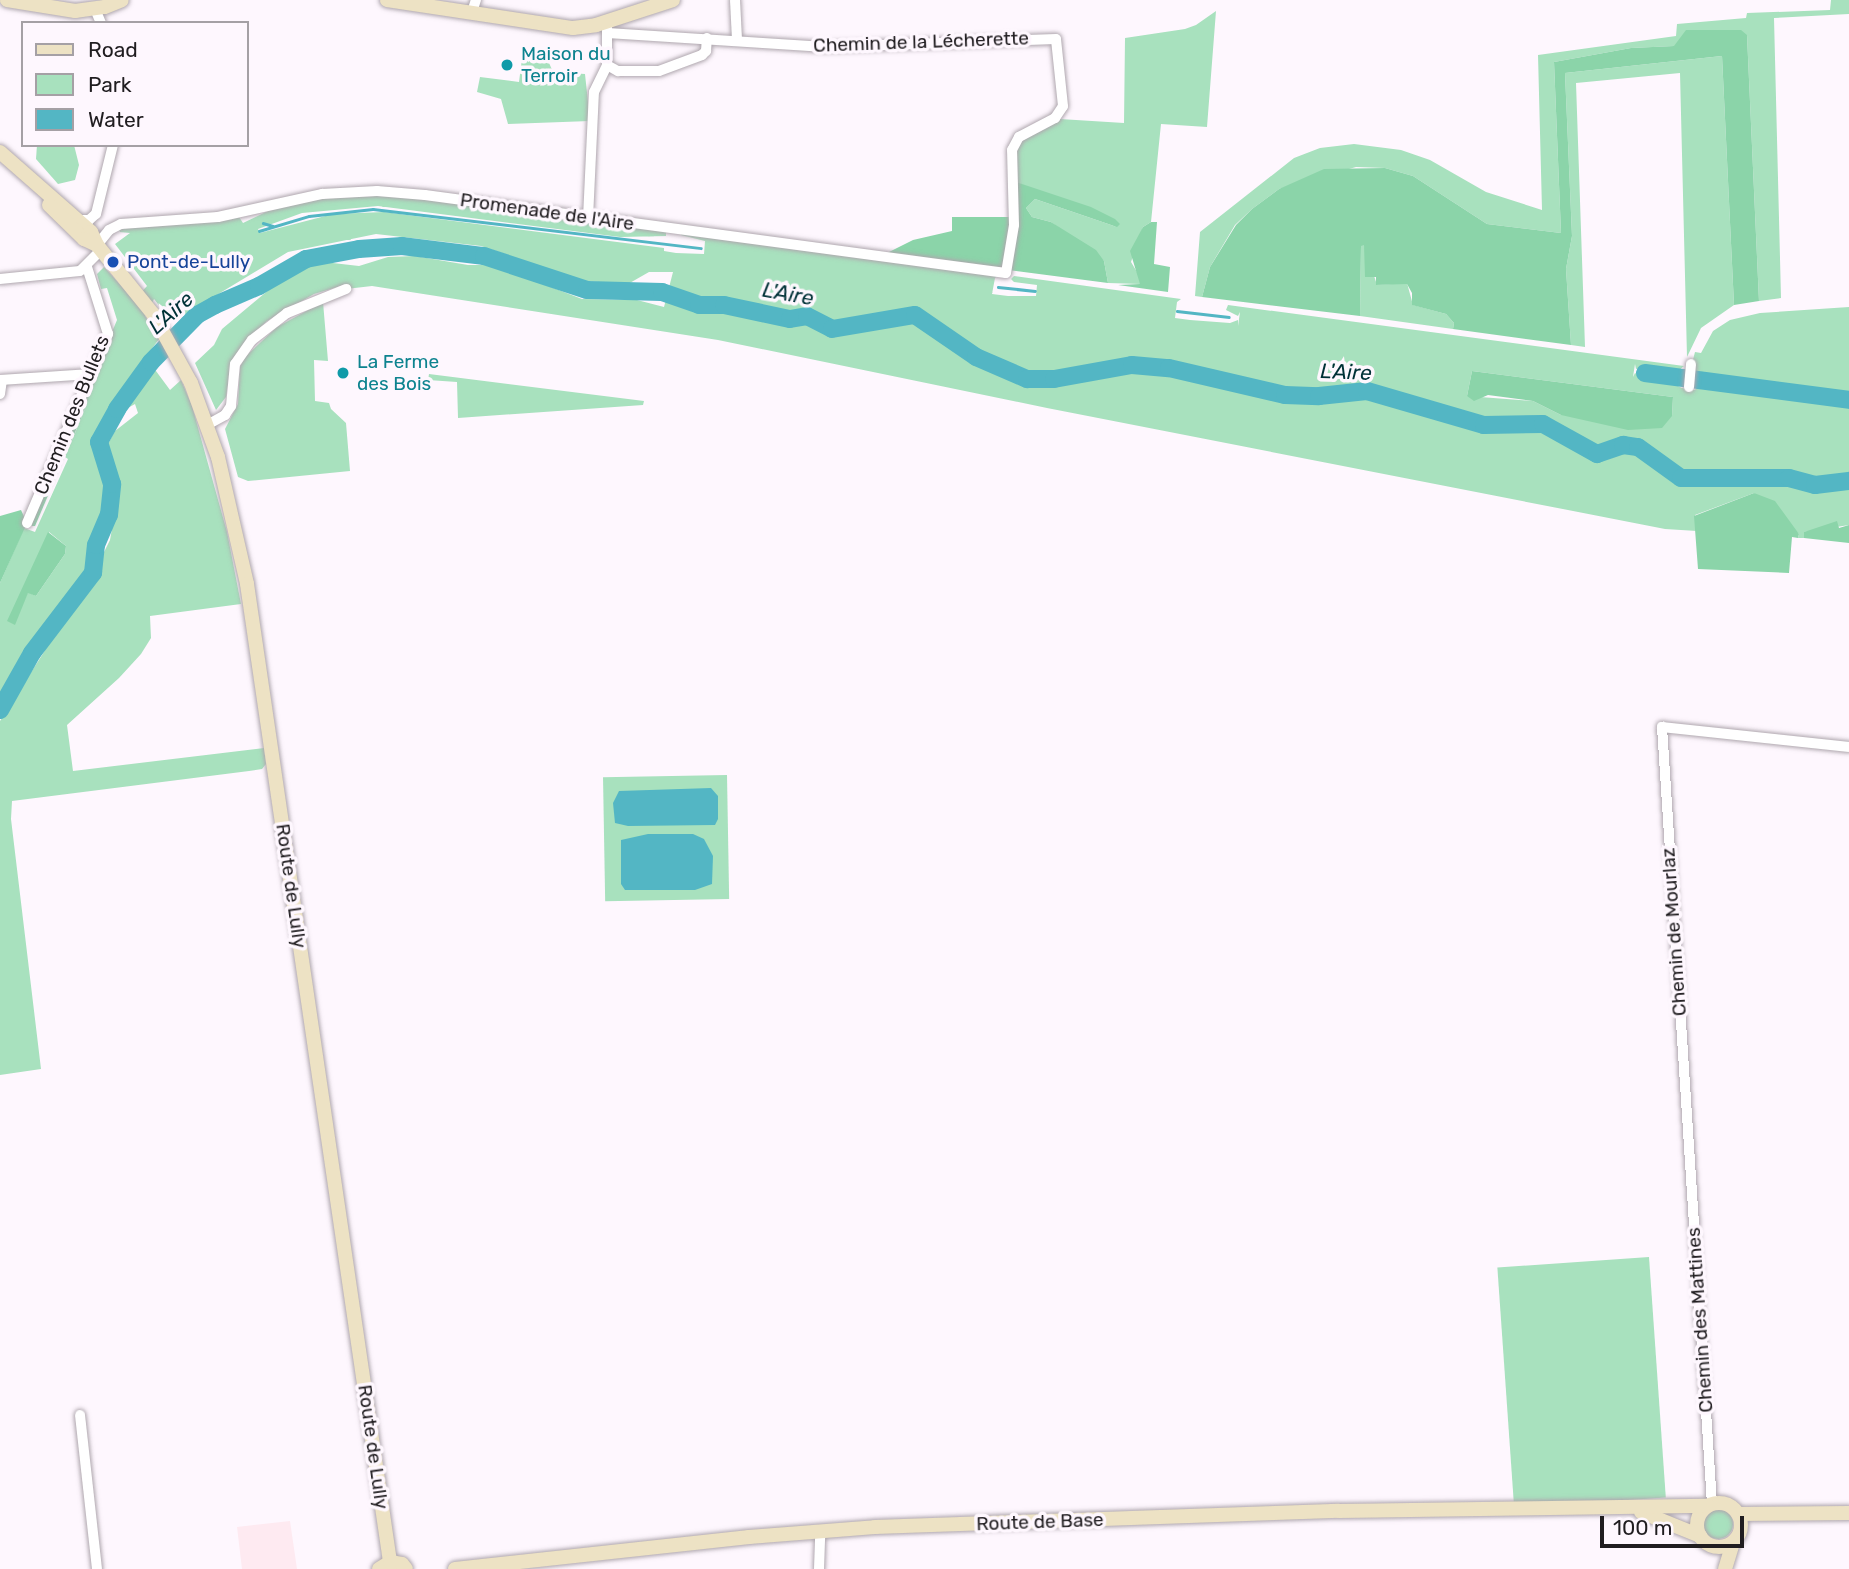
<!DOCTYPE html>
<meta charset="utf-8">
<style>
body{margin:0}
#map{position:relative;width:1849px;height:1569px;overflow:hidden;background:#fef7fe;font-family:Rubik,sans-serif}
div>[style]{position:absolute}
.industrial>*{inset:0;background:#feeaf1}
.green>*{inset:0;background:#a8e1be;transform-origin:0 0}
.round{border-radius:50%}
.forest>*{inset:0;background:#8bd4a9}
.water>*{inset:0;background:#53b6c4}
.stream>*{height:2.5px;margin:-1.25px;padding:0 1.25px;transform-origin:1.25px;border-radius:1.25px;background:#53b6c4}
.river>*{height:18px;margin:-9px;padding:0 9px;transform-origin:9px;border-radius:9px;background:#53b6c4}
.roads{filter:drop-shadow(0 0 2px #afa7ae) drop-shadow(0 0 2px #afa7ae)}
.street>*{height:10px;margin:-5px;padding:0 5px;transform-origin:5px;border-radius:5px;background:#fff}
.secondary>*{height:14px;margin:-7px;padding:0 7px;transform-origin:7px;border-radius:7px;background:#ede2c4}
.secondary>.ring{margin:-7px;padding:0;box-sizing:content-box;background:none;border:14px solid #ede2c4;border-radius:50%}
.dots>*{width:19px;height:19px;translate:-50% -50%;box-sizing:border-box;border:4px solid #fef7fe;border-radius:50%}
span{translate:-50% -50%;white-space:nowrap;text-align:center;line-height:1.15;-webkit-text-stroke:7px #fef7fe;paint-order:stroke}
.street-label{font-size:19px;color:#201d20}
.culture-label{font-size:19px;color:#0d838f}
.left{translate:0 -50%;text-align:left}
.transit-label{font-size:19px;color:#164399}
.water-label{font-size:21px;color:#003137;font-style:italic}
.legend{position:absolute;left:21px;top:21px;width:228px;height:126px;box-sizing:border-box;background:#fef7fe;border:2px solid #a5a0a5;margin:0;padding:9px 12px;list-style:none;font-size:21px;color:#201d20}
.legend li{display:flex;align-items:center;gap:14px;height:35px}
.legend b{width:35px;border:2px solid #a5a0a5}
.scale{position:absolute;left:1600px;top:1516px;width:144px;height:32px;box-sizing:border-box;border:4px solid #201d20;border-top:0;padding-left:9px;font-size:21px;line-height:24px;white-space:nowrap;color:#201d20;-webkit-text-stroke:5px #fef7fe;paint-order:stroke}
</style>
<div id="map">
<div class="industrial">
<div style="clip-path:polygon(290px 1521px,297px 1569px,242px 1569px,237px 1527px)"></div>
</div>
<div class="green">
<div style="clip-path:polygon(1831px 0,1849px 0,1849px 14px,1774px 18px,1781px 298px,1759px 301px,1747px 35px,1675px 46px,1631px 48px,1554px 62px,1561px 233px,1487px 224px,1413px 176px,1385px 168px,1356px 167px,1279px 189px,1252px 209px,1235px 225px,1210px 267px,1202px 297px,1195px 296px,1200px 232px,1294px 158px,1320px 148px,1354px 144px,1401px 150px,1430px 160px,1486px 192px,1542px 210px,1538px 55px,1676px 36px,1677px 24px,1746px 18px,1747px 13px,1830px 10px)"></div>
<div style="clip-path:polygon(1216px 11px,1207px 127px,1161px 124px,1151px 222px,1143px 227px,1131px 262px,1140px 277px,1140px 284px,1108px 283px,1104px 261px,1051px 222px,1032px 217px,1026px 208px,1035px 199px,1117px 227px,1016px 182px,1015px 152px,1024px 137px,1060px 119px,1124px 123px,1125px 38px,1185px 29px,1196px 25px)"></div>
<div style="clip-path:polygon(523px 51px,546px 56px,553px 72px,585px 74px,590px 121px,508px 124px,501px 99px,477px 92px,480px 77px,519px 82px)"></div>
<div style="clip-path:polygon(1722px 56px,1734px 305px,1701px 328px,1687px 357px,1680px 73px,1576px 83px,1585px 347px,1571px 345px,1566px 269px,1572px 236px,1565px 73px)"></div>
<div style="clip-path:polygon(37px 145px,74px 145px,79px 165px,75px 180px,58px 184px,36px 159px)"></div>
<div style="clip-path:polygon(evenodd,396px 195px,666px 230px,666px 236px,620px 237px,378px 206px,302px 213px,258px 229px,260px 233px,333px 214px,384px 212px,664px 248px,664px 251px,676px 253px,704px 254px,705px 241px,681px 235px,681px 232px,999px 274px,995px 278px,992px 294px,1008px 296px,1036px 296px,1037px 285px,1014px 282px,1011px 279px,1014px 276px,1181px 299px,1177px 302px,1175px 318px,1190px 320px,1230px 323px,1238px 320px,1238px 326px,1240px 312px,1238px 316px,1226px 310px,1228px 305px,1684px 366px,1677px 372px,1644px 367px,1636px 369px,1635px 364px,1633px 377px,1635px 373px,1643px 378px,1676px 381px,1676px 385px,1682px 388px,1695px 390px,1697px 386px,1849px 408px,1849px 525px,1804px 532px,1804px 538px,1798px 538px,1799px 534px,1754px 493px,1695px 515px,1697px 531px,1665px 529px,1047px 408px,718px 340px,372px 286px,346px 289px,344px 285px,314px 294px,267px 321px,246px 341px,232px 361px,226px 397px,216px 410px,195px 363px,214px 345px,222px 329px,284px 277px,302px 268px,324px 262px,359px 266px,388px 257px,415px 256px,468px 265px,494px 265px,582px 299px,637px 300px,664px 307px,673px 272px,649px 272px,628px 284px,584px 281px,481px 246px,376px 234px,288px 252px,172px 322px,154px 299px,145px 316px,159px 339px,121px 391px,91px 444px,100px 457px,108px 490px,104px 518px,92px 544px,85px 576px,29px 647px,0 695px,0 583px,24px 528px,35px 532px,68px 459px,65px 457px,87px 404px,85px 396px,117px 320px,107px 288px,101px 289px,97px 274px,104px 267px,134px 300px,147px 286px,115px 244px,130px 233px,120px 232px,118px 228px,239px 217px,243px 223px,272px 209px,311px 199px,396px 195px,1472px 371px,1673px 397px,1672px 416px,1561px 415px,1533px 401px,1467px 396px,1472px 371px,396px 195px,49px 532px,66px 546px,65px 554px,36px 596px,28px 592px,24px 601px,32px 572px,49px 532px)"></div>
<div style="clip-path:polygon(1361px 245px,1364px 245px,1377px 285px,1407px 283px,1413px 305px,1446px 314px,1454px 323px,1453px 329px,1360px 316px)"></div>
<div style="clip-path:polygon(323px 302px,328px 361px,314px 360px,315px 401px,329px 403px,331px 409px,346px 423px,350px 471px,248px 481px,238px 477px,225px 429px,238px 404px,240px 367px,245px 357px,277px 327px)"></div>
<div style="clip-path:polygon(1849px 307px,1849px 392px,1690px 371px,1695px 352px,1701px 353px,1713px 331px,1730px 320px,1760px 313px)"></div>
<div style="clip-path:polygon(151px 371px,156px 371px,170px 390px,181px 380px,192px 406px,227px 532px,241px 604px,150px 616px,151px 638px,141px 654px,119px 678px,67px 725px,73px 771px,264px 748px,266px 764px,262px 769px,249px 771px,12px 801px,11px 819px,41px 1069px,0 1075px,0 721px,44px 652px,54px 629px,98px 578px,102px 556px,110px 540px,117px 500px,116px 474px,112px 470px,108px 444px,115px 431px,138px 413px,135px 404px,126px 409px,125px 404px)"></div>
<div style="clip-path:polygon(429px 374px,644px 401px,643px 405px,458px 418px,457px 382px,428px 380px)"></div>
<div style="left:727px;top:775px;width:124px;height:124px;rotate:89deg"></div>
<div style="left:1649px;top:1257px;width:241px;height:152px;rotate:86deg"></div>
<div class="round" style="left:1703px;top:1509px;width:30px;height:30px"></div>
</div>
<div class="forest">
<div style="clip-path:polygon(1686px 30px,1741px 30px,1747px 35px,1759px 301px,1734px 305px,1722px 56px,1565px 73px,1572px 236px,1566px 269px,1571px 345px,1453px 329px,1454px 323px,1446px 314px,1412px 305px,1412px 293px,1407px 284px,1376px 285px,1376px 277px,1365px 277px,1364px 245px,1361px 246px,1360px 316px,1202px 297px,1210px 267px,1236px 225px,1252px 209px,1279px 189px,1324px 169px,1385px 168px,1413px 176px,1487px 224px,1561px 233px,1554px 62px,1631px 48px,1674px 46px)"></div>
<div style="clip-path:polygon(1016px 182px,1091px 207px,1115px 219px,1120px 224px,1117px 227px,1035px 199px,1026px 208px,1032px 217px,1051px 222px,1096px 250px,1104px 261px,1108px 283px,885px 254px,913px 240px,952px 231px,952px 217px,1017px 217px)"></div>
<div style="clip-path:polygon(1151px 222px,1157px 222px,1154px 264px,1170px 267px,1168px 292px,1118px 285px,1140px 284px,1130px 251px,1143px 227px)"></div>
<div style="clip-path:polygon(1472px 371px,1673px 397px,1672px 416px,1662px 428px,1628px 430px,1561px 415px,1533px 401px,1488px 395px,1474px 401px,1467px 396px)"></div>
<div style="clip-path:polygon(85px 396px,87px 404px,35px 526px,32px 526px,30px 522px)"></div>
<div style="clip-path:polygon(1754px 493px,1775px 501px,1799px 534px,1798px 538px,1792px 537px,1789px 573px,1698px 569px,1694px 516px)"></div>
<div style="clip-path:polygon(21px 510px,27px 523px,0 583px,0 516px)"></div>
<div style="clip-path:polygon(1837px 521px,1839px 528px,1849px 525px,1849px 543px,1804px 538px,1804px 532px)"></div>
<div style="clip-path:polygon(48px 532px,66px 546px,65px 554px,36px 596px,28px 593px,15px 625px,7px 621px)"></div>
</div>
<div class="water">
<div style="clip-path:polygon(711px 788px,718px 796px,718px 819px,715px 825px,628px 826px,615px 823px,613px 803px,619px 791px)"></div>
<div style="clip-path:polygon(648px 834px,693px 834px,704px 839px,713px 856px,712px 884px,695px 890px,625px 890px,621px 884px,621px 840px)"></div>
</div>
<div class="stream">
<div style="left:263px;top:223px;width:10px;rotate:17deg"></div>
<div style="left:259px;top:231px;width:52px;rotate:-16.7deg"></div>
<div style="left:309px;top:216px;width:64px;rotate:-6.2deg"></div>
<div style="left:373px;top:209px;width:330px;rotate:6.8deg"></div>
<div style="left:998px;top:287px;width:37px;rotate:6deg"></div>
<div style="left:1177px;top:311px;width:52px;rotate:6.6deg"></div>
</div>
<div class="river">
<div style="left:1645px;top:373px;width:206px;rotate:7.5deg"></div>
<div style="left:0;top:710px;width:65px;rotate:-60.7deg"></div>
<div style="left:32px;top:653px;width:101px;rotate:-52.7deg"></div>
<div style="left:93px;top:573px;width:28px;rotate:-84deg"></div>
<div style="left:96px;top:545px;width:33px;rotate:-67deg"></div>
<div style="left:109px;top:515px;width:31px;rotate:-84deg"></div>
<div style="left:112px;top:484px;width:44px;rotate:-107.2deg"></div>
<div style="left:99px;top:442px;width:38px;rotate:-61deg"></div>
<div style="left:117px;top:409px;width:58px;rotate:-54.1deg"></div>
<div style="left:151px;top:362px;width:66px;rotate:-45.6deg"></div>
<div style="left:197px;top:315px;width:21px;rotate:-29deg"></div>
<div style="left:215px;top:305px;width:48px;rotate:-23.4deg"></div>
<div style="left:259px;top:286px;width:54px;rotate:-29.9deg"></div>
<div style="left:306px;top:259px;width:54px;rotate:-10.7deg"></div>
<div style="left:359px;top:249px;width:43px;rotate:-4deg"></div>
<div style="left:402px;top:246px;width:83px;rotate:7deg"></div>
<div style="left:484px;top:256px;width:108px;rotate:18.3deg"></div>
<div style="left:587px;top:290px;width:75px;rotate:1.5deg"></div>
<div style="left:662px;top:292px;width:39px;rotate:19deg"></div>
<div style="left:699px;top:305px;width:25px"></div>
<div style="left:724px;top:305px;width:67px;rotate:12deg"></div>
<div style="left:790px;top:319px;width:17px;rotate:-10deg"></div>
<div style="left:807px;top:316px;width:28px;rotate:27deg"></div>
<div style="left:832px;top:329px;width:84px;rotate:-9.6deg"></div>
<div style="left:915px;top:315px;width:74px;rotate:34.5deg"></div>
<div style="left:976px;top:357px;width:56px;rotate:23.3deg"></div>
<div style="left:1027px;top:379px;width:27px"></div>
<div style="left:1054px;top:379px;width:79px;rotate:-10.2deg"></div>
<div style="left:1132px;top:365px;width:37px;rotate:5deg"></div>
<div style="left:1169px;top:368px;width:119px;rotate:13.1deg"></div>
<div style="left:1285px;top:395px;width:34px;rotate:2deg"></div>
<div style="left:1319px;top:396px;width:48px;rotate:-5.9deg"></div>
<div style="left:1367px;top:391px;width:122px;rotate:16.2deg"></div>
<div style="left:1484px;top:425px;width:59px;rotate:-1deg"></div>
<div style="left:1543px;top:424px;width:62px;rotate:29.1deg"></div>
<div style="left:1597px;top:454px;width:28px;rotate:-19deg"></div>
<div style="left:1623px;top:445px;width:15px;rotate:8deg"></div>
<div style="left:1638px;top:447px;width:53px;rotate:35.8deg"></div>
<div style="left:1681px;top:478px;width:108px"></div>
<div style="left:1789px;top:478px;width:27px;rotate:15deg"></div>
<div style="left:1815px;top:485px;width:34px;rotate:-7deg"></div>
</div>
<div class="roads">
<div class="street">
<div style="left:735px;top:0;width:40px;rotate:87.1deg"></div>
<div style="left:95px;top:9px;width:15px;rotate:67deg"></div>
<div style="left:472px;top:12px;width:13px;rotate:-72deg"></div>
<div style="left:607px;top:65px;width:13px;rotate:29deg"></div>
<div style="left:618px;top:71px;width:41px"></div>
<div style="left:659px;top:71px;width:46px;rotate:-20.4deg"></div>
<div style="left:702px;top:55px;width:6px;rotate:-45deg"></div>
<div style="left:706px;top:51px;width:13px;rotate:-86deg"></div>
<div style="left:588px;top:218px;width:126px;rotate:-87.3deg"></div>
<div style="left:594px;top:92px;width:30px;rotate:-64deg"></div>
<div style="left:607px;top:65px;width:37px;rotate:-90deg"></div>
<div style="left:79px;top:220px;width:10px"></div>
<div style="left:89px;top:220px;width:9px;rotate:-41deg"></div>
<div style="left:96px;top:214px;width:71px;rotate:-76.2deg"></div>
<div style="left:97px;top:245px;width:19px;rotate:-51deg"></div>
<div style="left:109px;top:230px;width:13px;rotate:-27deg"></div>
<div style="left:121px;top:224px;width:97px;rotate:-4.1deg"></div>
<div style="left:218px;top:217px;width:107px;rotate:-12.5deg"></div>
<div style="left:322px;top:194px;width:55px;rotate:-3.1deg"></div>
<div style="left:377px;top:191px;width:48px;rotate:4.8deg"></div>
<div style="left:425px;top:195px;width:586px;rotate:7.65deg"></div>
<div style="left:1006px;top:273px;width:49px;rotate:-80.5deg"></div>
<div style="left:1014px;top:225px;width:75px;rotate:-91.5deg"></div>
<div style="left:1012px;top:150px;width:15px;rotate:-62deg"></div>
<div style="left:1019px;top:137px;width:41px;rotate:-27.8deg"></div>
<div style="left:1055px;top:118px;width:14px;rotate:-56deg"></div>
<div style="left:1063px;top:106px;width:67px;rotate:-96deg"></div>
<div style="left:1056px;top:39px;width:231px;rotate:178deg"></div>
<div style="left:825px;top:47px;width:218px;rotate:-176.3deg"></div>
<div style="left:0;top:279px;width:80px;rotate:-5.7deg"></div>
<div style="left:80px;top:271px;width:30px;rotate:-45deg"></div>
<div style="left:0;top:380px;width:91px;rotate:-3.8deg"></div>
<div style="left:1689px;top:387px;width:23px;rotate:-85deg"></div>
<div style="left:0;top:394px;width:14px;rotate:-82deg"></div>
<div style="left:207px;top:425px;width:21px;rotate:-29deg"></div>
<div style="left:225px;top:415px;width:11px;rotate:-56deg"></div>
<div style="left:231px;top:406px;width:42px;rotate:-84.6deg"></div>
<div style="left:235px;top:364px;width:29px;rotate:-55deg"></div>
<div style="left:252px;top:340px;width:44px;rotate:-37.6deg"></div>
<div style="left:287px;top:313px;width:64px;rotate:-22.1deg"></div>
<div style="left:27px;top:523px;width:206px;rotate:-66.8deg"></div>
<div style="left:108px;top:334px;width:70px;rotate:-107.4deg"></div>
<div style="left:80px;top:1415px;width:155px;rotate:83.7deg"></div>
<div style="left:1712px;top:1504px;width:779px;rotate:-93.68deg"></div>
<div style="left:1662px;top:727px;width:188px;rotate:6.1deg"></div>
<div style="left:819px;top:1569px;width:38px;rotate:-88deg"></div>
</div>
<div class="secondary">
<div style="left:7px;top:0;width:69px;rotate:9.2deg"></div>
<div style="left:75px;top:11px;width:30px;rotate:-8deg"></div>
<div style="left:105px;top:7px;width:18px;rotate:-22deg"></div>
<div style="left:387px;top:0;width:188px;rotate:8.6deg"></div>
<div style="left:573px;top:28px;width:23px;rotate:-7deg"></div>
<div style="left:596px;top:25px;width:81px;rotate:-18deg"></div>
<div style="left:0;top:152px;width:121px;rotate:41.3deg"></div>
<div style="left:91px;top:232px;width:14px;rotate:65deg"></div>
<div style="left:97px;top:245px;width:89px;rotate:50.9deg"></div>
<div style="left:153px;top:314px;width:79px;rotate:61.2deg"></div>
<div style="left:191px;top:383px;width:79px;rotate:70deg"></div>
<div style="left:218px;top:457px;width:130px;rotate:77.1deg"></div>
<div style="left:247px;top:584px;width:988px;rotate:81.68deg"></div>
<div style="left:49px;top:205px;width:49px;rotate:44.2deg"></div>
<div style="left:84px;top:239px;width:14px;rotate:25deg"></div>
<div class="ring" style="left:1697px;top:1503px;width:30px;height:30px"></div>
<div style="left:1641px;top:1512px;width:64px;rotate:22.1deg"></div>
<div style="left:1738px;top:1514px;width:111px;rotate:-0.5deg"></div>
<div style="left:379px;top:1569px;width:13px;rotate:-32deg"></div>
<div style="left:390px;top:1562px;width:12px;rotate:9deg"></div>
<div style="left:402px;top:1564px;width:6px;rotate:51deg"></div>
<div style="left:455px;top:1569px;width:296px;rotate:-6.2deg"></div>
<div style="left:749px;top:1537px;width:126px;rotate:-4.5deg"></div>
<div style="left:875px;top:1527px;width:464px;rotate:-2deg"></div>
<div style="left:1339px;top:1511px;width:369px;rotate:-0.8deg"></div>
<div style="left:1725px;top:1569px;width:28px;rotate:-73deg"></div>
</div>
</div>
<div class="dots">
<div style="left:507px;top:65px;background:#0f9aa8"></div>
<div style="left:113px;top:262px;background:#1a4fb4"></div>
<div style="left:343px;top:373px;background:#0f9aa8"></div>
</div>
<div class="street-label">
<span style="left:921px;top:42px;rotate:-2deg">Chemin de la Lécherette</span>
<span style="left:547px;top:212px;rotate:8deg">Promenade de l'Aire</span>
<span style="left:72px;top:415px;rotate:-68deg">Chemin des Bullets</span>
<span style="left:291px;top:886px;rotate:82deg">Route de Lully</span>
<span style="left:1674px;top:932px;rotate:-94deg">Chemin de Mourlaz</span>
<span style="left:1700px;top:1320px;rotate:-94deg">Chemin des Mattines</span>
<span style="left:373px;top:1447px;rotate:82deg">Route de Lully</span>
<span style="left:1040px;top:1522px;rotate:-2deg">Route de Base</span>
</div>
<div class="culture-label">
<span class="left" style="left:521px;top:65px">Maison du<br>Terroir</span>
<span class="left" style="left:357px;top:373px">La Ferme<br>des Bois</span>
</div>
<div class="transit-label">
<span class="left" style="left:127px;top:262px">Pont-de-Lully</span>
</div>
<div class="water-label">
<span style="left:788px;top:294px;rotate:10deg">L'Aire</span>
<span style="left:171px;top:313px;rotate:-42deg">L'Aire</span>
<span style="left:1346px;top:372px;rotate:2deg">L'Aire</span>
</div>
<ul class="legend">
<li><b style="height:9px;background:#ede2c4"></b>Road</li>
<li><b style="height:19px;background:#a8e1be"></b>Park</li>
<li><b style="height:19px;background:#53b6c4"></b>Water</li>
</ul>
<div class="scale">100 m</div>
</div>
